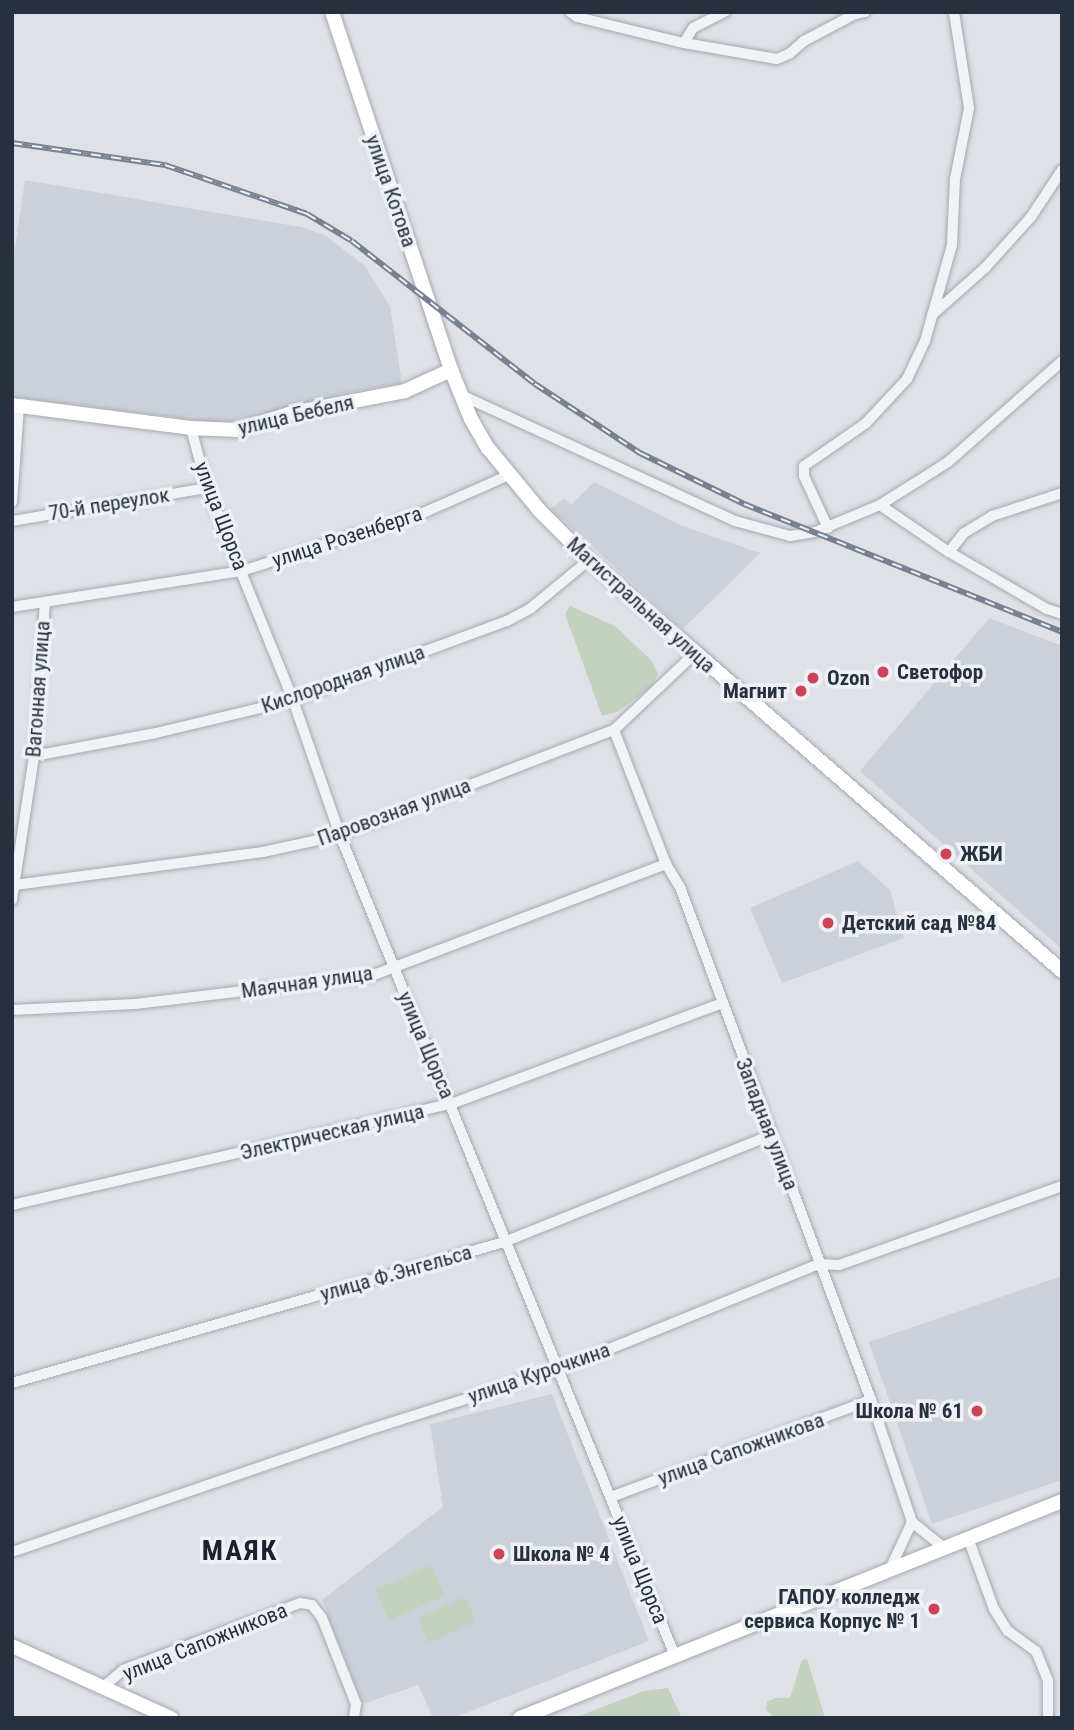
<!DOCTYPE html>
<meta charset="utf-8">
<style>
body{margin:0}
#map{position:relative;width:1074px;height:1730px;overflow:hidden;background:#dee2e7;font-family:"Roboto Condensed",sans-serif}
div>[style]{position:absolute}
.built>*{inset:0;background:#ccd1d9}
.green>*{inset:0;background:#c4d1bf;transform-origin:0 0}
.roads{filter:drop-shadow(0 0 2px #a3a9b1) drop-shadow(0 0 2px #a3a9b1)}
.street>*{height:10px;margin:-5px;padding:0 5px;transform-origin:5px;border-radius:5px;background:#f1f2f6}
.secondary>*{height:14px;margin:-7px;padding:0 7px;transform-origin:7px;border-radius:7px;background:#fff}
.rail>*{height:6px;margin-top:-3px;transform-origin:0;background:repeating-linear-gradient(90deg,#edf1f5 0 10px,#778191 0 20px);box-sizing:border-box;border-block:2px solid #778191}
.dots>*{width:19px;height:19px;translate:-50% -50%;box-sizing:border-box;border:4px solid #edf1f5;border-radius:50%}
span{translate:-50% -50%;white-space:nowrap;text-align:center;line-height:1.15;-webkit-text-stroke:7px #edf1f5;paint-order:stroke}
.street-label{font-size:21px;color:#27303e}
.poi-label{font-size:21px;color:#27303e;font-weight:700}
.left{translate:0 -50%;text-align:left}
.right{translate:-100% -50%;text-align:right}
.district-label{font-size:28px;color:#1a212f;font-weight:700;letter-spacing:2px}
.frame{position:absolute;inset:0;border:14px solid #27303e;pointer-events:none}
</style>
<div id="map">
<div class="built">
<div style="clip-path:polygon(25px 180px,306px 228px,326px 236px,365px 266px,390px 307px,402px 383px,352px 392px,229px 424px,12px 397px,12px 267px)"></div>
<div style="clip-path:polygon(594px 482px,680px 525px,760px 553px,683px 629px,551px 509px,564px 498px,571px 505px)"></div>
<div style="clip-path:polygon(989px 618px,1062px 646px,1062px 949px,860px 771px)"></div>
<div style="clip-path:polygon(858px 861px,890px 890px,904px 938px,782px 983px,750px 908px)"></div>
<div style="clip-path:polygon(1062px 1276px,1062px 1480px,932px 1524px,869px 1342px)"></div>
<div style="clip-path:polygon(552px 1394px,649px 1641px,453px 1718px,433px 1718px,418px 1685px,363px 1704px,322px 1600px,443px 1507px,430px 1424px)"></div>
</div>
<div class="green">
<div style="clip-path:polygon(570px 606px,615px 626px,652px 661px,658px 674px,652px 686px,617px 712px,602px 716px,565px 614px)"></div>
<div style="left:431px;top:1565px;width:34px;height:61px;rotate:66deg"></div>
<div style="left:465px;top:1597px;width:27px;height:52px;rotate:66deg"></div>
<div style="clip-path:polygon(807px 1659px,825px 1718px,775px 1718px,766px 1710px,767px 1702px,775px 1698px,790px 1698px,802px 1660px)"></div>
<div style="clip-path:polygon(668px 1688px,682px 1718px,574px 1718px,644px 1691px)"></div>
</div>
<div class="roads">
<div class="street">
<div style="left:570px;top:12px;width:9px;rotate:36deg"></div>
<div style="left:577px;top:17px;width:110px;rotate:13.7deg"></div>
<div style="left:684px;top:43px;width:94px;rotate:9.8deg"></div>
<div style="left:777px;top:59px;width:13px;rotate:-23deg"></div>
<div style="left:789px;top:54px;width:20px;rotate:-41deg"></div>
<div style="left:804px;top:41px;width:58px;rotate:-27.9deg"></div>
<div style="left:855px;top:14px;width:10px;rotate:-11deg"></div>
<div style="left:684px;top:43px;width:17px;rotate:-59deg"></div>
<div style="left:693px;top:28px;width:36px;rotate:-27deg"></div>
<div style="left:932px;top:315px;width:71px;rotate:-41.6deg"></div>
<div style="left:985px;top:268px;width:69px;rotate:-48deg"></div>
<div style="left:1031px;top:217px;width:56px;rotate:-56.6deg"></div>
<div style="left:461px;top:395px;width:302px;rotate:24.7deg"></div>
<div style="left:735px;top:521px;width:57px;rotate:15.3deg"></div>
<div style="left:790px;top:536px;width:25px;rotate:-9deg"></div>
<div style="left:815px;top:532px;width:70px;rotate:-22.6deg"></div>
<div style="left:880px;top:505px;width:80px;rotate:-32.3deg"></div>
<div style="left:948px;top:462px;width:152px;rotate:-41.5deg"></div>
<div style="left:191px;top:428px;width:62px;rotate:75.1deg"></div>
<div style="left:207px;top:488px;width:229px;rotate:67.9deg"></div>
<div style="left:293px;top:700px;width:143px;rotate:70.8deg"></div>
<div style="left:340px;top:835px;width:887px;rotate:67.8deg"></div>
<div style="left:12px;top:502px;width:96px;rotate:-85.8deg"></div>
<div style="left:880px;top:505px;width:83px;rotate:34.3deg"></div>
<div style="left:949px;top:552px;width:113px;rotate:30.2deg"></div>
<div style="left:1047px;top:609px;width:16px;rotate:18deg"></div>
<div style="left:12px;top:521px;width:198px;rotate:-9.6deg"></div>
<div style="left:828px;top:528px;width:57px;rotate:-114.8deg"></div>
<div style="left:804px;top:476px;width:10px;rotate:-90deg"></div>
<div style="left:804px;top:466px;width:75px;rotate:-34.7deg"></div>
<div style="left:866px;top:423px;width:60px;rotate:-47deg"></div>
<div style="left:907px;top:379px;width:42px;rotate:-64.7deg"></div>
<div style="left:925px;top:341px;width:100px;rotate:-74.3deg"></div>
<div style="left:952px;top:245px;width:66px;rotate:-87.4deg"></div>
<div style="left:955px;top:179px;width:72px;rotate:-78.8deg"></div>
<div style="left:969px;top:108px;width:97px;rotate:-98.9deg"></div>
<div style="left:949px;top:552px;width:24px;rotate:-52deg"></div>
<div style="left:964px;top:533px;width:33px;rotate:-31deg"></div>
<div style="left:992px;top:516px;width:74px;rotate:-18.2deg"></div>
<div style="left:12px;top:607px;width:233px;rotate:-8.9deg"></div>
<div style="left:242px;top:571px;width:190px;rotate:-17.8deg"></div>
<div style="left:423px;top:513px;width:94px;rotate:-23.8deg"></div>
<div style="left:614px;top:730px;width:144px;rotate:68.8deg"></div>
<div style="left:666px;top:864px;width:27px;rotate:59deg"></div>
<div style="left:680px;top:887px;width:547px;rotate:69.58deg"></div>
<div style="left:871px;top:1400px;width:129px;rotate:71.4deg"></div>
<div style="left:34px;top:756px;width:124px;rotate:-10.7deg"></div>
<div style="left:156px;top:733px;width:141px;rotate:-13.5deg"></div>
<div style="left:293px;top:700px;width:228px;rotate:-20.3deg"></div>
<div style="left:507px;top:621px;width:27px;rotate:-28deg"></div>
<div style="left:531px;top:608px;width:75px;rotate:-39.6deg"></div>
<div style="left:15px;top:885px;width:250px;rotate:-7.6deg"></div>
<div style="left:263px;top:852px;width:79px;rotate:-12.4deg"></div>
<div style="left:340px;top:835px;width:293px;rotate:-21deg"></div>
<div style="left:614px;top:730px;width:110px;rotate:-43.5deg"></div>
<div style="left:12px;top:900px;width:146px;rotate:-81.3deg"></div>
<div style="left:34px;top:756px;width:153px;rotate:-85.9deg"></div>
<div style="left:12px;top:1010px;width:123px;rotate:-2.8deg"></div>
<div style="left:135px;top:1004px;width:238px;rotate:-6.8deg"></div>
<div style="left:371px;top:976px;width:316px;rotate:-20.8deg"></div>
<div style="left:12px;top:1205px;width:450px;rotate:-13deg"></div>
<div style="left:451px;top:1104px;width:289px;rotate:-20.4deg"></div>
<div style="left:12px;top:1383px;width:512px;rotate:-15.99deg"></div>
<div style="left:504px;top:1242px;width:288px;rotate:-21.8deg"></div>
<div style="left:611px;top:1497px;width:278px;rotate:-20.5deg"></div>
<div style="left:968px;top:1538px;width:76px;rotate:69.9deg"></div>
<div style="left:994px;top:1609px;width:26px;rotate:58deg"></div>
<div style="left:1008px;top:1631px;width:34px;rotate:36deg"></div>
<div style="left:1036px;top:1651px;width:32px;rotate:68deg"></div>
<div style="left:1048px;top:1681px;width:37px;rotate:90deg"></div>
<div style="left:12px;top:1552px;width:373px;rotate:-18.9deg"></div>
<div style="left:365px;top:1431px;width:205px;rotate:-17.6deg"></div>
<div style="left:560px;top:1369px;width:279px;rotate:-22.1deg"></div>
<div style="left:819px;top:1264px;width:20px;rotate:3deg"></div>
<div style="left:839px;top:1265px;width:237px;rotate:-19.5deg"></div>
<div style="left:890px;top:1569px;width:52px;rotate:-64.9deg"></div>
<div style="left:912px;top:1522px;width:40px;rotate:39deg"></div>
<div style="left:103px;top:1687px;width:26px;rotate:-40deg"></div>
<div style="left:123px;top:1670px;width:189px;rotate:-20.7deg"></div>
<div style="left:300px;top:1603px;width:12px;rotate:9deg"></div>
<div style="left:312px;top:1605px;width:16px;rotate:52deg"></div>
<div style="left:322px;top:1618px;width:92px;rotate:68.4deg"></div>
<div style="left:356px;top:1704px;width:14px;rotate:98deg"></div>
</div>
<div class="secondary">
<div style="left:332px;top:12px;width:377px;rotate:71.6deg"></div>
<div style="left:451px;top:370px;width:53px;rotate:67.8deg"></div>
<div style="left:471px;top:419px;width:34px;rotate:60deg"></div>
<div style="left:488px;top:448px;width:82px;rotate:50.5deg"></div>
<div style="left:540px;top:511px;width:69px;rotate:45deg"></div>
<div style="left:589px;top:560px;width:627px;rotate:40.99deg"></div>
<div style="left:12px;top:405px;width:180px;rotate:7.3deg"></div>
<div style="left:191px;top:428px;width:47px;rotate:2.4deg"></div>
<div style="left:238px;top:430px;width:57px;rotate:-17.5deg"></div>
<div style="left:292px;top:413px;width:115px;rotate:-11deg"></div>
<div style="left:405px;top:391px;width:51px;rotate:-24.5deg"></div>
<div style="left:12px;top:1646px;width:175px;rotate:24.4deg"></div>
<div style="left:520px;top:1718px;width:584px;rotate:-21.82deg"></div>
</div>
</div>
<div class="rail">
<div style="left:12px;top:143px;width:155px;rotate:8.2deg"></div>
<div style="left:165px;top:165px;width:150px;rotate:19deg"></div>
<div style="left:307px;top:214px;width:52px;rotate:31deg"></div>
<div style="left:352px;top:241px;width:232px;rotate:38deg"></div>
<div style="left:535px;top:384px;width:126px;rotate:33.3deg"></div>
<div style="left:640px;top:453px;width:116px;rotate:26.1deg"></div>
<div style="left:744px;top:504px;width:343px;rotate:21.9deg"></div>
</div>
<div class="dots">
<div style="left:883px;top:672px;background:#cd4358"></div>
<div style="left:813px;top:678px;background:#cd4358"></div>
<div style="left:801px;top:691px;background:#cd4358"></div>
<div style="left:946px;top:854px;background:#cd4358"></div>
<div style="left:828px;top:923px;background:#cd4358"></div>
<div style="left:977px;top:1411px;background:#cd4358"></div>
<div style="left:499px;top:1554px;background:#cd4358"></div>
<div style="left:934px;top:1609px;background:#cd4358"></div>
</div>
<div class="street-label">
<span style="left:391px;top:191px;rotate:71deg">улица Котова</span>
<span style="left:296px;top:415px;rotate:-13deg">улица Бебеля</span>
<span style="left:109px;top:504px;rotate:-9deg">70-й переулок</span>
<span style="left:221px;top:516px;rotate:69deg">улица Щорса</span>
<span style="left:347px;top:537px;rotate:-18deg">улица Розенберга</span>
<span style="left:641px;top:605px;rotate:42deg">Магистральная улица</span>
<span style="left:343px;top:679px;rotate:-19deg">Кислородная улица</span>
<span style="left:38px;top:689px;rotate:-86deg">Вагонная улица</span>
<span style="left:394px;top:812px;rotate:-20deg">Паровозная улица</span>
<span style="left:307px;top:982px;rotate:-8deg">Маячная улица</span>
<span style="left:426px;top:1045px;rotate:67deg">улица Щорса</span>
<span style="left:767px;top:1124px;rotate:69deg">Западная улица</span>
<span style="left:332px;top:1132px;rotate:-13deg">Электрическая улица</span>
<span style="left:396px;top:1273px;rotate:-16deg">улица Ф.Энгельса</span>
<span style="left:539px;top:1373px;rotate:-19deg">улица Курочкина</span>
<span style="left:741px;top:1449px;rotate:-20deg">улица Сапожникова</span>
<span style="left:640px;top:1570px;rotate:68deg">улица Щорса</span>
<span style="left:205px;top:1642px;rotate:-22deg">улица Сапожникова</span>
</div>
<div class="poi-label">
<span class="left" style="left:897px;top:672px">Светофор</span>
<span class="left" style="left:827px;top:678px">Ozon</span>
<span class="right" style="left:787px;top:691px">Магнит</span>
<span class="left" style="left:960px;top:854px">ЖБИ</span>
<span class="left" style="left:842px;top:923px">Детский сад №84</span>
<span class="right" style="left:963px;top:1411px">Школа № 61</span>
<span class="left" style="left:513px;top:1554px">Школа № 4</span>
<span class="right" style="left:920px;top:1609px">ГАПОУ колледж<br>сервиса Корпус № 1</span>
</div>
<div class="district-label">
<span style="left:240px;top:1551px">МАЯК</span>
</div>
<div class="frame"></div>
</div>
